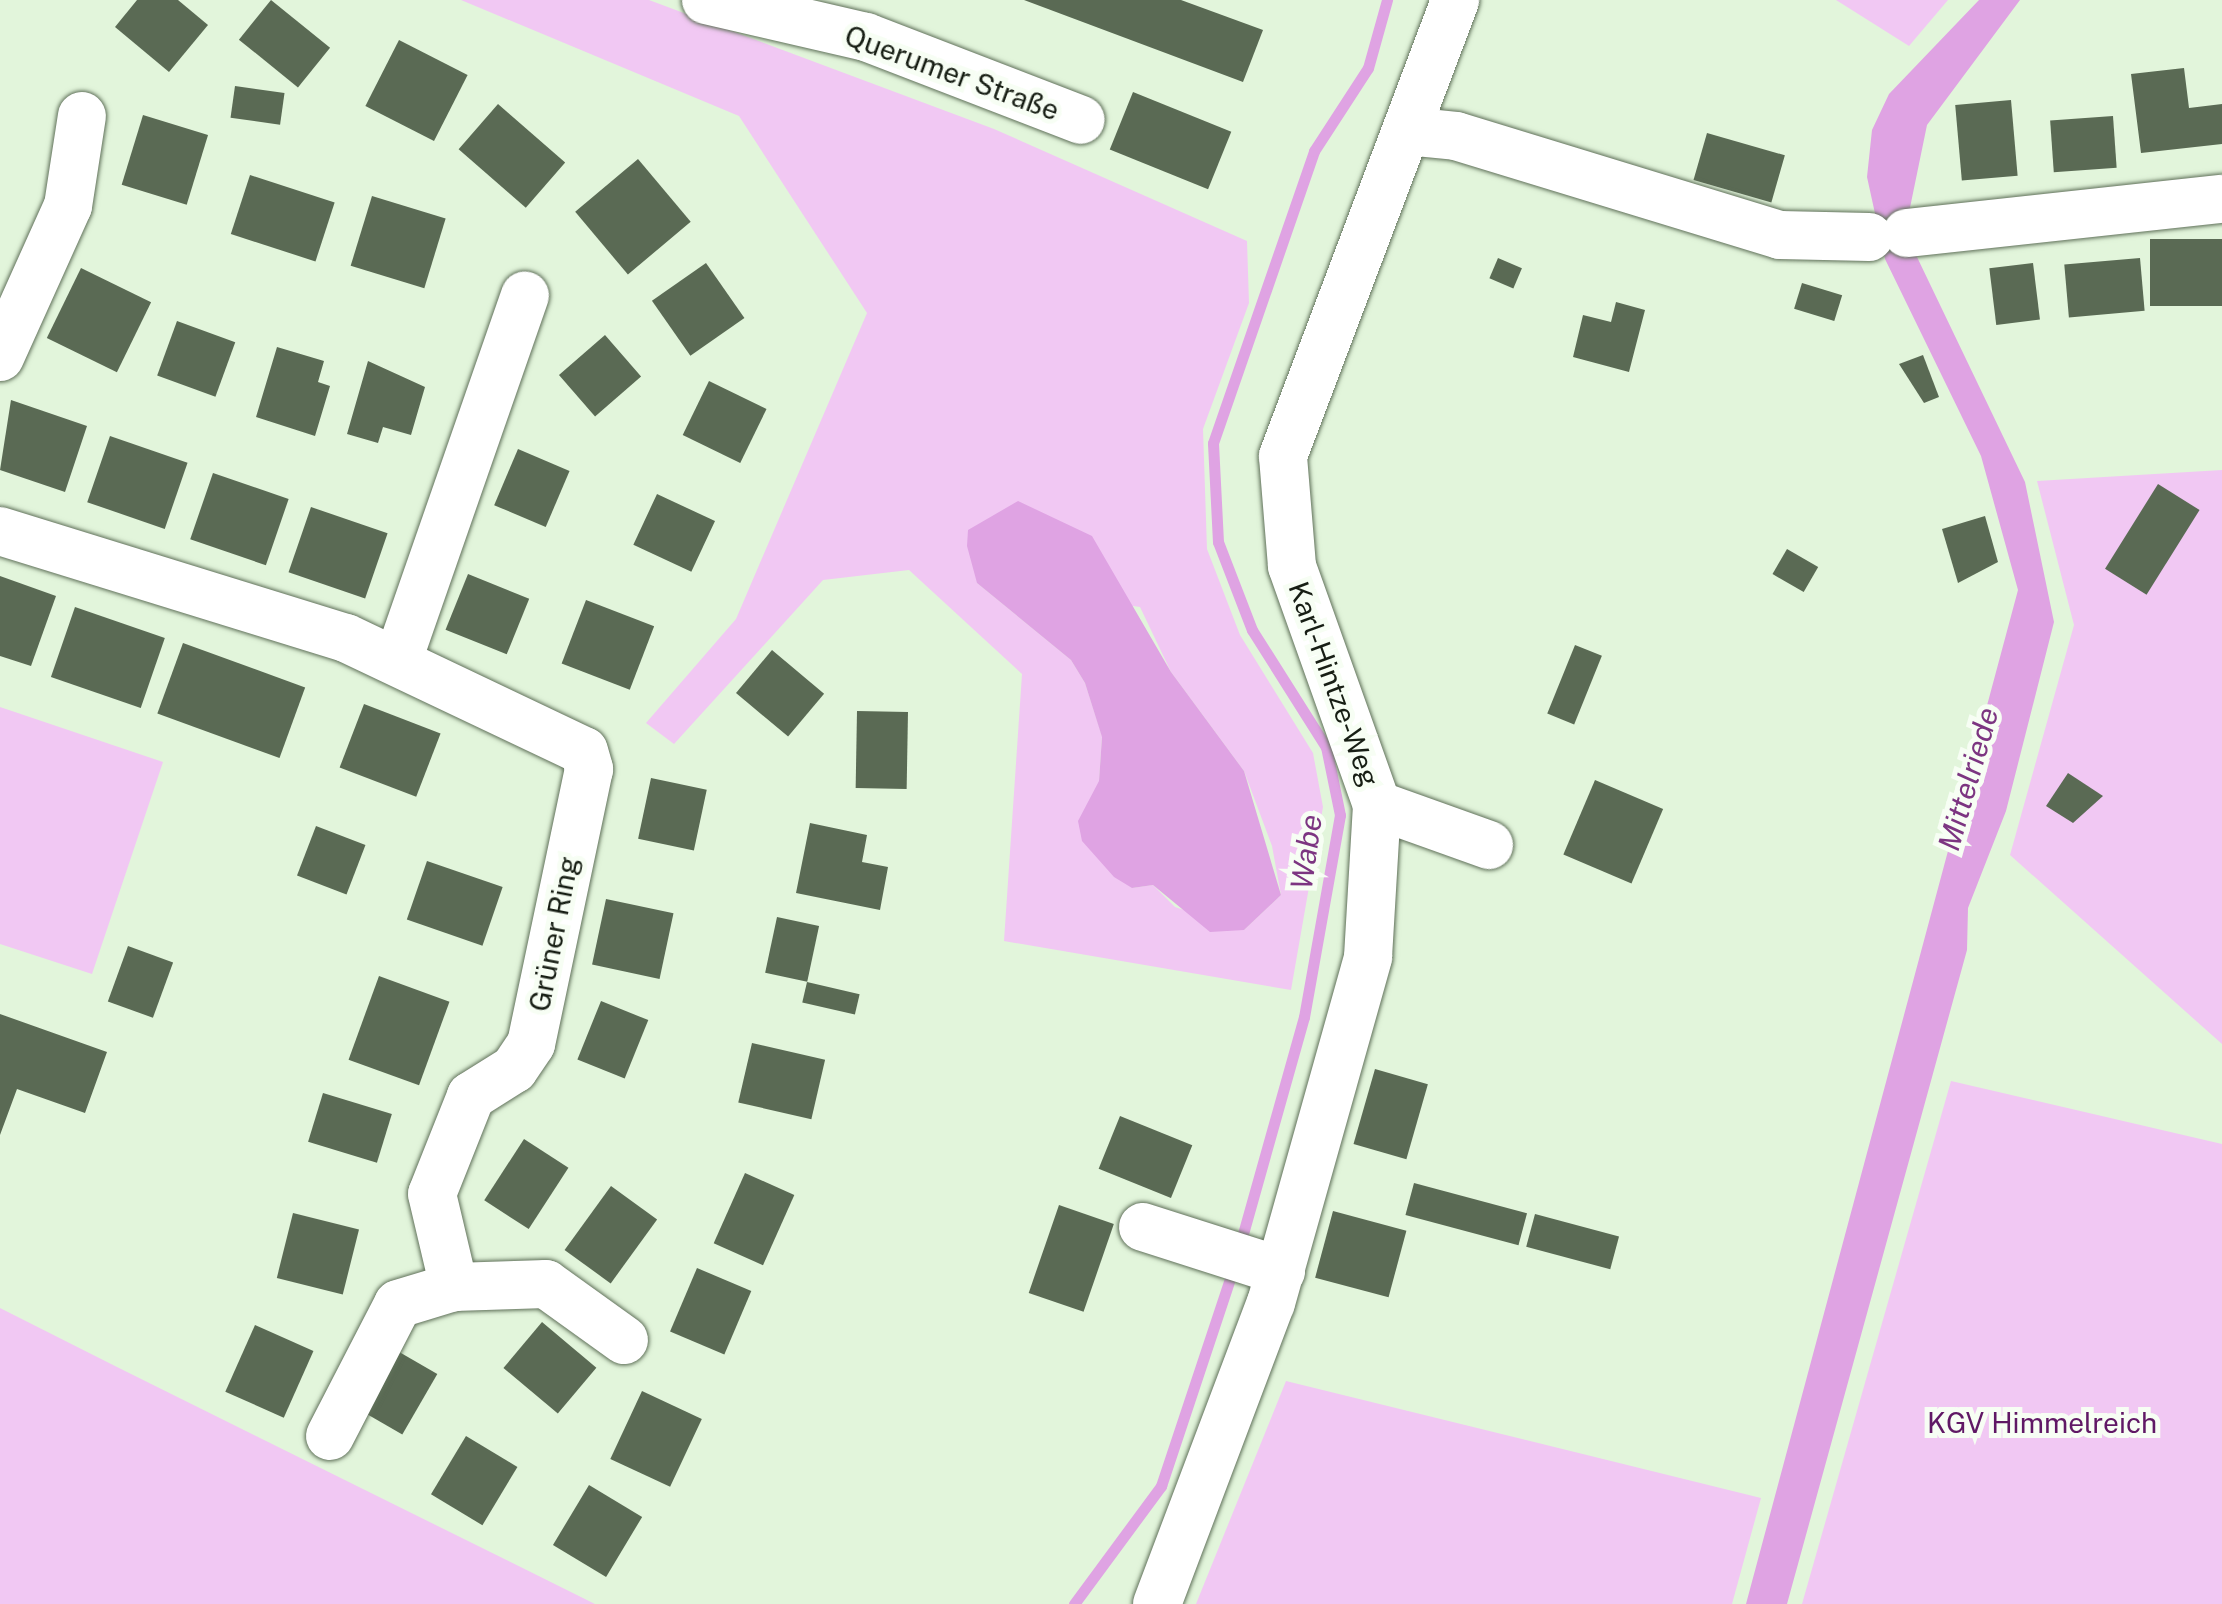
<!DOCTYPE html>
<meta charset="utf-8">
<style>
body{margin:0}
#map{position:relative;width:2222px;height:1604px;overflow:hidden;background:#e2f5db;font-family:"Public Sans",sans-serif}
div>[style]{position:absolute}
.green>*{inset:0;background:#f1c8f3}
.water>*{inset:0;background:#dfa3e3}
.stream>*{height:11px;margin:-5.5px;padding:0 5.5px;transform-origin:5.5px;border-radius:5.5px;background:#dfa3e3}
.building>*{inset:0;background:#5a6a54;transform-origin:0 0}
.roads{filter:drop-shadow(0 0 2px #60715a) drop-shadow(0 0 2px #60715a)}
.minor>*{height:48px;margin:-24px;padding:0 24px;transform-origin:24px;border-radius:24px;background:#fff}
span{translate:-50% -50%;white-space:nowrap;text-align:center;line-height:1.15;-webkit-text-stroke:10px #f7fef4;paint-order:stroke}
.street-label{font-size:28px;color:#171e14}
.park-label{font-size:28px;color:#601865}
.water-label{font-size:30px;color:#7c3581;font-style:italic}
</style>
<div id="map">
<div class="green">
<div style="clip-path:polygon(evenodd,461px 0,649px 0,994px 129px,1247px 241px,1249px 303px,1203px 429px,1207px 549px,1240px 635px,1313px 753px,1323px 807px,1291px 990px,1004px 941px,1022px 674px,909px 570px,823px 580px,674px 744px,646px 723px,736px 619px,867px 313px,739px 116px,461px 0,977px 583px,1140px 607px,1171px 672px,1244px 771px,1272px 846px,1281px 895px,1244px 930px,1175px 907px,1153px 885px,1132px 888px,1099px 781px,1102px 736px,1085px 683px,1071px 660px,977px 583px)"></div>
<div style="clip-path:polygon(1836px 0,1948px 0,1909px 46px)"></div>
<div style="clip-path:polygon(2222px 470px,2222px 1044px,2010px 855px,2074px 625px,2037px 481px)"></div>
<div style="clip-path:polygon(0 707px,163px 762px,92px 974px,0 944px)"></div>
<div style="clip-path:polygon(1951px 1081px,2222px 1144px,2222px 1604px,1802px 1604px)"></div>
<div style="clip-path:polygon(0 1308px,117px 1367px,595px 1604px,0 1604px)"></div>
<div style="clip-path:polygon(1286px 1381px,1761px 1498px,1732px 1604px,1196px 1604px)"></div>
</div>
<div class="water">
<div style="clip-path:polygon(1979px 0,2020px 0,1927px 125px,1905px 232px,2025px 482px,2054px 622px,2006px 811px,1968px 908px,1967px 950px,1787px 1604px,1746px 1604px,2018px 590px,1981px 456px,1885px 259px,1867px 177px,1872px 130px,1889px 94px)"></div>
<div style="clip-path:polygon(1018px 501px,1092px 536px,1171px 672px,1244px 771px,1281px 895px,1244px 930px,1210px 932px,1153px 885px,1132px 888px,1114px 877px,1082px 841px,1078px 821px,1099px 781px,1102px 737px,1085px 683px,1071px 660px,977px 583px,967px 546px,968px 530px)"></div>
</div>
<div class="stream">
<div style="left:1239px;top:1248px;width:240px;rotate:-74.3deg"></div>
<div style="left:1304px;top:1017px;width:205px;rotate:-79.9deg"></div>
<div style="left:1340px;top:815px;width:69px;rotate:-101.6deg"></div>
<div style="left:1326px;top:747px;width:138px;rotate:-122.3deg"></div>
<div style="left:1252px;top:630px;width:94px;rotate:-111.1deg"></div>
<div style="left:1218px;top:542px;width:99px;rotate:-92.9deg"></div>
<div style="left:1213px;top:443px;width:309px;rotate:-70.9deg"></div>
<div style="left:1314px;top:151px;width:99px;rotate:-57deg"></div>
<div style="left:1368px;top:68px;width:71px;rotate:-74.4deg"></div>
<div style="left:1074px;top:1604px;width:147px;rotate:-53.6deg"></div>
<div style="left:1161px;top:1486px;width:232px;rotate:-71.6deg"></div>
</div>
<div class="building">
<div style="clip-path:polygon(137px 0,178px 0,208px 25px,169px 72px,115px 27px)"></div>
<div style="left:271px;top:0;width:76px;height:51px;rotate:39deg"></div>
<div style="clip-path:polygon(1024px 0,1181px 0,1263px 30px,1243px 82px)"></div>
<div style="left:399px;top:40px;width:77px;height:74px;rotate:27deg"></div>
<div style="clip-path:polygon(2184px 68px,2189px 108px,2222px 104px,2222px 144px,2141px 153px,2131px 74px)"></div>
<div style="left:235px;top:86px;width:50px;height:32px;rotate:8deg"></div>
<div style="left:1133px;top:92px;width:106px;height:62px;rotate:22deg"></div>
<div style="left:2011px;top:100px;width:76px;height:56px;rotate:85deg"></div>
<div style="left:498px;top:104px;width:89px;height:60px;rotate:41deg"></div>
<div style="left:143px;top:115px;width:68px;height:73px;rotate:17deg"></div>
<div style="left:2113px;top:116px;width:52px;height:63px;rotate:86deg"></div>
<div style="left:1707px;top:133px;width:81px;height:49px;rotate:16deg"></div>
<div style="left:638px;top:159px;width:82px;height:82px;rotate:50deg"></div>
<div style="left:250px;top:175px;width:89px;height:62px;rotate:18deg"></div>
<div style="left:372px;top:196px;width:77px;height:73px;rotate:17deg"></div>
<div style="left:2222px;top:239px;width:67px;height:72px;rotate:90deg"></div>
<div style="left:1498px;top:258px;width:26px;height:22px;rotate:23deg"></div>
<div style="left:2140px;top:258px;width:53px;height:76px;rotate:85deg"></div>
<div style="left:706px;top:263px;width:67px;height:66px;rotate:55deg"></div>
<div style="left:2033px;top:263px;width:57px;height:44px;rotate:83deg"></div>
<div style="left:81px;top:268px;width:78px;height:78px;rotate:26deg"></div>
<div style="left:1802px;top:283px;width:42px;height:27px;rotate:17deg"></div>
<div style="clip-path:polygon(1616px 302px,1645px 310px,1629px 372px,1573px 357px,1583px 315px,1611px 322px)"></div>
<div style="left:177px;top:321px;width:62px;height:58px;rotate:20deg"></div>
<div style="left:605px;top:335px;width:55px;height:61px;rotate:49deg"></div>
<div style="clip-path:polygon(277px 347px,324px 361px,318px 382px,330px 386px,315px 436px,256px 417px)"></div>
<div style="clip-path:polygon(1923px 355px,1939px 397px,1924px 403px,1899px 364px)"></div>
<div style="clip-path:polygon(368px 361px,425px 387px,411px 435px,383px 427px,378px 443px,347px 434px)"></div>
<div style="left:709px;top:381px;width:64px;height:60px;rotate:26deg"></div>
<div style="clip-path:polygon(11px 400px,87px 426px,65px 492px,0 470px)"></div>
<div style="left:110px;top:436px;width:82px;height:70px;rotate:19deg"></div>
<div style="left:518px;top:449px;width:56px;height:61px;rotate:23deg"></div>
<div style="left:213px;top:473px;width:80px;height:70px;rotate:19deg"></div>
<div style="left:2158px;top:484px;width:49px;height:100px;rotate:32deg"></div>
<div style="left:657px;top:494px;width:64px;height:56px;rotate:25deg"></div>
<div style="left:311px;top:507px;width:81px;height:69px;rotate:19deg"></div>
<div style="clip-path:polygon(1985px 516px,1998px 562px,1958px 583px,1942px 529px)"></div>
<div style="left:1787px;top:549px;width:36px;height:29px;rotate:30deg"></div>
<div style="left:468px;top:574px;width:66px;height:60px;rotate:22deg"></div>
<div style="clip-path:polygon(0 576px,56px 596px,31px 666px,0 656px)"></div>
<div style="left:586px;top:600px;width:73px;height:68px;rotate:21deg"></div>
<div style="left:75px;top:607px;width:95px;height:74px;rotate:19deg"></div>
<div style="left:183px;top:643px;width:130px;height:75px;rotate:20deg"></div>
<div style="left:1575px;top:645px;width:29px;height:74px;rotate:22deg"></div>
<div style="left:772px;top:650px;width:68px;height:56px;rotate:40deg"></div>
<div style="left:364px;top:704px;width:82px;height:68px;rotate:21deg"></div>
<div style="left:857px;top:711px;width:51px;height:77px;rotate:1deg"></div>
<div style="clip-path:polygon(2068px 773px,2103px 796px,2073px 823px,2046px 806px)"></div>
<div style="left:651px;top:778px;width:57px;height:62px;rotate:12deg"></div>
<div style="left:1595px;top:780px;width:74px;height:81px;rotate:23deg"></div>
<div style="clip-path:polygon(810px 823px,867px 835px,862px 862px,888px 867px,880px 910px,796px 893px)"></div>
<div style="left:316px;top:826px;width:53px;height:53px;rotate:21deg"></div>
<div style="left:427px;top:861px;width:80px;height:62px;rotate:19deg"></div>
<div style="left:606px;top:899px;width:69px;height:67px;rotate:12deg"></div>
<div style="left:777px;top:917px;width:43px;height:57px;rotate:12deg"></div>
<div style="left:128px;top:946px;width:48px;height:59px;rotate:20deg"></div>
<div style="left:379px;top:976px;width:75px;height:89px;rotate:20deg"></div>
<div style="left:807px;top:982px;width:54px;height:21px;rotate:13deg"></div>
<div style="left:601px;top:1001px;width:51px;height:63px;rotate:22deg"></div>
<div style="clip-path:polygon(0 1014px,107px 1052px,85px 1113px,17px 1089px,0 1135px)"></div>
<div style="left:752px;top:1043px;width:75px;height:61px;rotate:13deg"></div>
<div style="left:1375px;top:1069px;width:55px;height:78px;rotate:16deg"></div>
<div style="left:323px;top:1093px;width:72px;height:51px;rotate:17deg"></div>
<div style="left:1120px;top:1116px;width:78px;height:57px;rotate:22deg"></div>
<div style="left:524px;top:1139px;width:53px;height:73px;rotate:33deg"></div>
<div style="left:745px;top:1173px;width:54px;height:77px;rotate:24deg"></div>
<div style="left:1414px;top:1183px;width:117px;height:33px;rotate:15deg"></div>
<div style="left:611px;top:1186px;width:57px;height:79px;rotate:36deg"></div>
<div style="left:1059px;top:1205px;width:58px;height:93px;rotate:19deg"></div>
<div style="left:1333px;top:1211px;width:76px;height:69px;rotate:15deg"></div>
<div style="left:293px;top:1213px;width:68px;height:67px;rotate:14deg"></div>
<div style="left:1535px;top:1214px;width:87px;height:34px;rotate:15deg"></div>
<div style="left:697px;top:1268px;width:59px;height:69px;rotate:23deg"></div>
<div style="left:542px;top:1322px;width:71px;height:60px;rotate:40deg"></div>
<div style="left:255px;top:1325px;width:64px;height:73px;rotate:24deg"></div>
<div style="left:394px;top:1349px;width:50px;height:70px;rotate:30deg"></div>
<div style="left:642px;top:1391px;width:66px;height:75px;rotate:25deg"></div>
<div style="left:466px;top:1436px;width:60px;height:68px;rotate:31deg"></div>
<div style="left:589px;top:1485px;width:62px;height:70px;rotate:31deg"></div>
</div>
<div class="roads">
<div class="minor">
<div style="left:706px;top:0;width:164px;rotate:13deg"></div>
<div style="left:866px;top:37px;width:230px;rotate:21.1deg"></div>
<div style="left:1407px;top:131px;width:49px;rotate:5.8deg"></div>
<div style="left:1456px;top:136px;width:339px;rotate:17deg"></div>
<div style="left:1780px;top:235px;width:89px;rotate:1.3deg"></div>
<div style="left:1907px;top:233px;width:317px;rotate:-6.2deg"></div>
<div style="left:0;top:357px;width:166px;rotate:-65.8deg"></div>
<div style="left:68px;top:206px;width:91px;rotate:-81.2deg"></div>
<div style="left:0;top:531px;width:362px;rotate:17.2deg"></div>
<div style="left:346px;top:638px;width:263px;rotate:25.4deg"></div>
<div style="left:584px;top:751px;width:19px;rotate:74deg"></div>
<div style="left:589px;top:769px;width:281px;rotate:101.9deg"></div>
<div style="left:531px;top:1044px;width:30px;rotate:124deg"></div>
<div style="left:514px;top:1069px;width:51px;rotate:147.9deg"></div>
<div style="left:471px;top:1096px;width:105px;rotate:111.7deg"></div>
<div style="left:432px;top:1194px;width:96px;rotate:76.7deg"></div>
<div style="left:398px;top:660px;width:386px;rotate:-70.8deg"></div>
<div style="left:1377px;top:805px;width:119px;rotate:19.7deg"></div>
<div style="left:1143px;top:1227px;width:145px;rotate:17.7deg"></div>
<div style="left:330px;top:1436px;width:148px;rotate:-62.7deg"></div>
<div style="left:398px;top:1304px;width:59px;rotate:-16.9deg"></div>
<div style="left:454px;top:1287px;width:92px;rotate:-1.9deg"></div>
<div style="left:546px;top:1284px;width:96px;rotate:35.7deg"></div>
<div style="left:1157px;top:1604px;width:322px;rotate:-69.3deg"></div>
<div style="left:1271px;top:1303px;width:359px;rotate:-74.3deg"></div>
<div style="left:1368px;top:957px;width:152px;rotate:-86.6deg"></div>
<div style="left:1377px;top:805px;width:254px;rotate:-109.6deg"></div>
<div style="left:1292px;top:566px;width:110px;rotate:-94.7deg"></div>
<div style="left:1283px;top:456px;width:487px;rotate:-69.3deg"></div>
</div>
</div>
<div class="street-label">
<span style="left:952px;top:73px;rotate:20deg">Querumer Straße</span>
<span style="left:1334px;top:684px;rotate:70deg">Karl-Hintze-Weg</span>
<span style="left:554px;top:934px;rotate:-79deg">Grüner Ring</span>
</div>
<div class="park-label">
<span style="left:2042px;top:1423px">KGV Himmelreich</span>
</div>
<div class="water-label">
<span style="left:1968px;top:779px;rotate:-74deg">Mittelriede</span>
<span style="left:1306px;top:852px;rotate:-82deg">Wabe</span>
</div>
</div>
